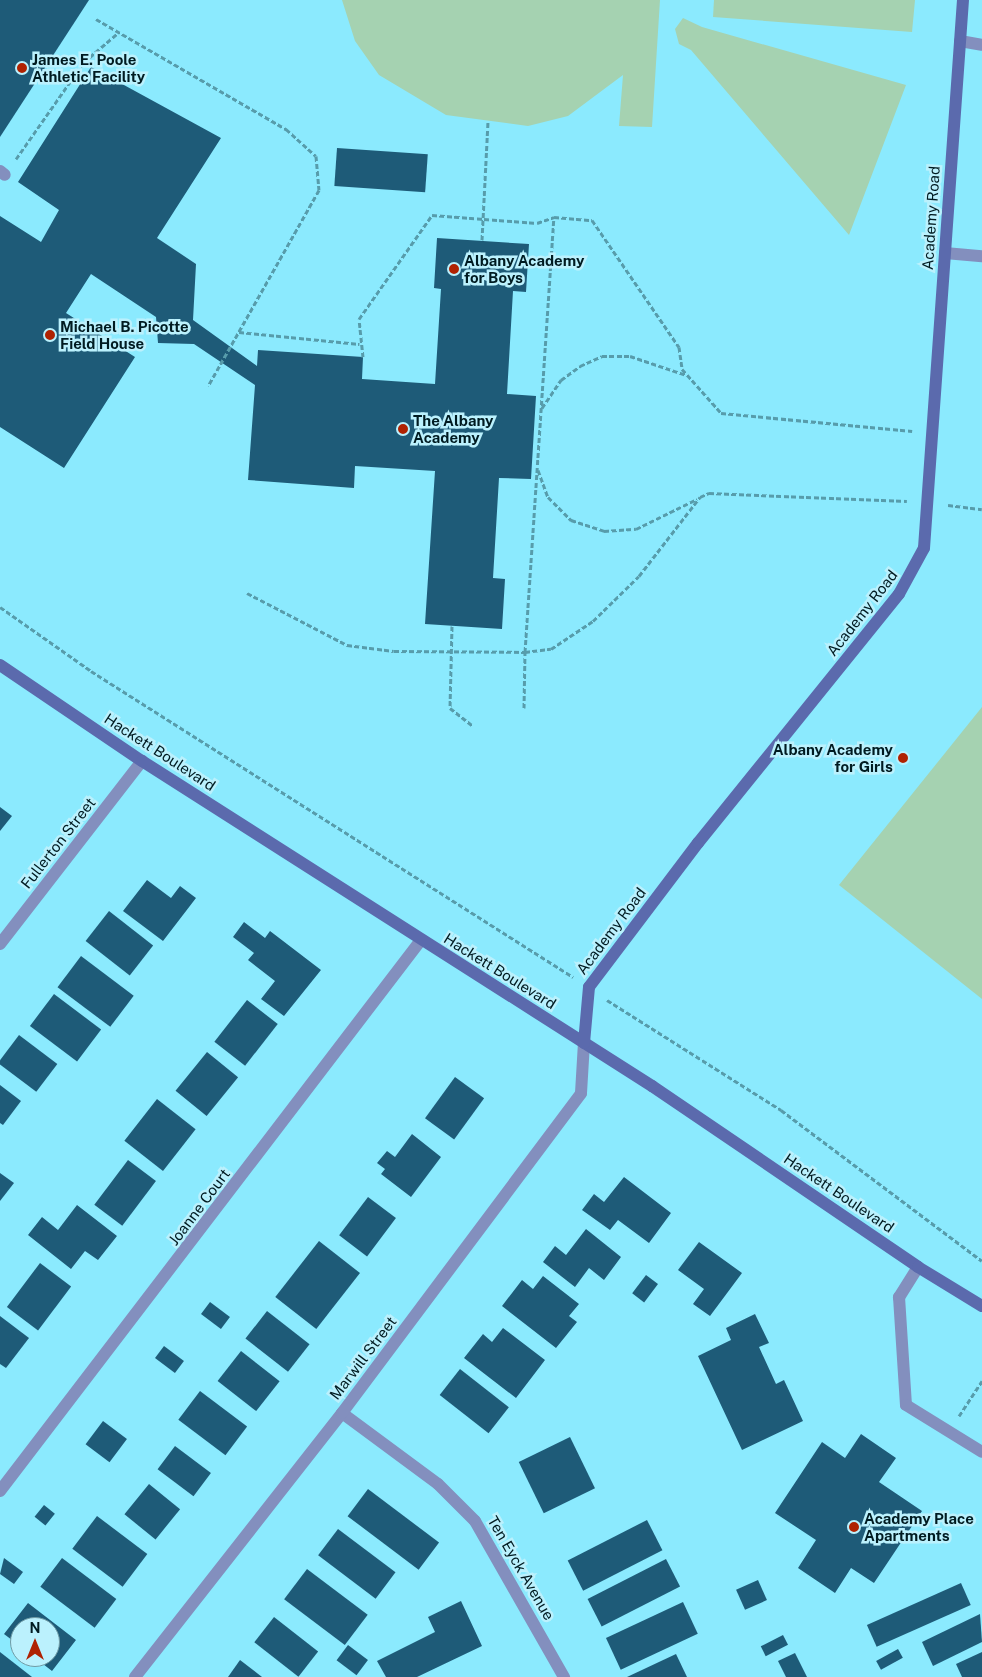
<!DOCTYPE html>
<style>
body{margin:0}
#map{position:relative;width:982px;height:1677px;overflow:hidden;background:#8beafe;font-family:"Public Sans",sans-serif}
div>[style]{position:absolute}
.green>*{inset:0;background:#a5d2b1}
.building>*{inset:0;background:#1e5b78;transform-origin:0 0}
.path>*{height:3px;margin-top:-1.5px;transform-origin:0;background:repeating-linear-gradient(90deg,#579cab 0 5px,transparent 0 7.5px)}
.lane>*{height:12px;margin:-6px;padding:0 6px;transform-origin:6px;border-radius:6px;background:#838fbe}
.street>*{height:12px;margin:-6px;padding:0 6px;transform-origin:6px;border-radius:6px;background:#838fbe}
.secondary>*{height:12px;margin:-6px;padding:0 6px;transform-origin:6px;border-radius:6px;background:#5b6aad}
.dots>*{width:14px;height:14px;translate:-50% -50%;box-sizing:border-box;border:2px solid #bbf1fd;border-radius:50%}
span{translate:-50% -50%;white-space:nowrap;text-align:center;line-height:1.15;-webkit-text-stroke:5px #bbf1fd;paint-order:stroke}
.poi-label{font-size:15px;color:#001b21;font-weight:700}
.left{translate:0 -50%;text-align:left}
.right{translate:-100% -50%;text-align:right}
.street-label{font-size:15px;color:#001b21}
.north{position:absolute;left:10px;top:1617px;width:50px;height:50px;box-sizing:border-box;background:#bbf1fd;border:1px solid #709ba5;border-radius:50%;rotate:0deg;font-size:14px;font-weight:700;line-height:20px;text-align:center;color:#001b21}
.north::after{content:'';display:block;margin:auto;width:18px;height:22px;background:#af2202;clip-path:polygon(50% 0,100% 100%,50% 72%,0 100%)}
</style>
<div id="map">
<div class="green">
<div style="clip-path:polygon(342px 0,660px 0,652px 127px,619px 126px,623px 75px,568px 116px,528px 126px,446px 115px,379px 75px,355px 41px)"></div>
<div style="clip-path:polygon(714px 0,915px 0,912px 32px,713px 17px)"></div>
<div style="clip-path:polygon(683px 18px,702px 27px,906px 85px,849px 235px,691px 50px,679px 44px,675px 29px)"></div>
<div style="clip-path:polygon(982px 707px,982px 999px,839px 885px)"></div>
</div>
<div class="building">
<div style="clip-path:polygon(0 0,89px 0,0 137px)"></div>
<div style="clip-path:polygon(91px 67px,221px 138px,157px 238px,196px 264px,193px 320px,257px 366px,258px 350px,363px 357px,362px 379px,435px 384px,441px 289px,434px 288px,437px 238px,529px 244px,526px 292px,513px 291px,507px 394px,536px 396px,531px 479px,499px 478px,493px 578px,505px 579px,502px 629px,425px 624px,435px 471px,355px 466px,354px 488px,248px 480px,255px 385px,194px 344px,158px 343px,156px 317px,91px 274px,66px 313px,135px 357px,64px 468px,0 427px,0 216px,41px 242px,59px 210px,18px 182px)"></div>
<div style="left:337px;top:148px;width:91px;height:38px;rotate:4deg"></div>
<div style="clip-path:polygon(0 807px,12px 816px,0 831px)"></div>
<div style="clip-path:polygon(147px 880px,171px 898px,180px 886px,196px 898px,163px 941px,123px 911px)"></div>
<div style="left:109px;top:911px;width:56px;height:38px;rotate:38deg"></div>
<div style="clip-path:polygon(244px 922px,265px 938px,270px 931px,321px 970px,284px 1016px,261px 999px,275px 981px,248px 960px,254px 953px,233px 937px)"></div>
<div style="left:81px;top:956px;width:66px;height:39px;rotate:37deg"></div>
<div style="left:54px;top:994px;width:59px;height:40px;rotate:37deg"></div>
<div style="left:247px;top:1000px;width:39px;height:53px;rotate:38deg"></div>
<div style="left:19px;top:1035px;width:48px;height:35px;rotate:37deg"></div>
<div style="left:207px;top:1052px;width:40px;height:50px;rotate:39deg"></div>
<div style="left:455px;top:1077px;width:36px;height:51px;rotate:36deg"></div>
<div style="clip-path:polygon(0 1085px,21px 1101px,3px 1125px,0 1123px)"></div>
<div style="left:157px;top:1099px;width:49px;height:53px;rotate:38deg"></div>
<div style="clip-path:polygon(412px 1134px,441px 1157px,411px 1197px,381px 1174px,385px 1169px,377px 1163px,387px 1151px,395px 1157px)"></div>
<div style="left:128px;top:1160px;width:35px;height:56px;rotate:37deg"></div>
<div style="clip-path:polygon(0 1173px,14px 1183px,0 1201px)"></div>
<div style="clip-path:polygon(624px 1177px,671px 1213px,649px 1243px,618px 1220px,610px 1230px,582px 1210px,594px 1194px,604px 1202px)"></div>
<div style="left:368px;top:1197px;width:35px;height:48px;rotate:37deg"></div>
<div style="clip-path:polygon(77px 1205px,117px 1236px,98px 1260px,85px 1251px,71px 1269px,28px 1235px,42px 1217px,58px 1230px)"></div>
<div style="clip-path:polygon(586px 1229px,621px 1257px,604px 1280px,589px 1268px,575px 1287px,543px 1262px,555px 1246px,566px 1255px)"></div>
<div style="left:319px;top:1241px;width:52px;height:71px;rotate:38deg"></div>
<div style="clip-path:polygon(699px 1242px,742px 1273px,710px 1316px,693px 1304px,704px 1289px,678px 1270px)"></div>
<div style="left:40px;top:1263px;width:39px;height:55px;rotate:37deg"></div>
<div style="left:646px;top:1275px;width:15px;height:23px;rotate:37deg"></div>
<div style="clip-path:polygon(543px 1276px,579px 1304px,569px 1316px,577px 1322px,556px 1348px,502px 1306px,522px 1280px,533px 1289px)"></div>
<div style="left:210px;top:1302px;width:25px;height:15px;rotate:37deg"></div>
<div style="left:267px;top:1311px;width:54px;height:35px;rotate:38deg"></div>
<div style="clip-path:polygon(755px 1314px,769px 1343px,759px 1347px,776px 1384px,784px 1380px,803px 1421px,742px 1450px,698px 1356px,731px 1340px,726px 1328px)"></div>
<div style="clip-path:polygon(0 1316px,29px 1338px,6px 1368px,0 1364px)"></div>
<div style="clip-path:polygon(503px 1328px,545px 1360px,516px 1398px,464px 1358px,483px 1334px,492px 1342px)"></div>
<div style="left:164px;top:1346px;width:25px;height:15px;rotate:37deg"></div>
<div style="left:241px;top:1351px;width:49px;height:38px;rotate:38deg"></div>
<div style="left:460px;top:1369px;width:62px;height:33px;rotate:38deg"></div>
<div style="left:200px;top:1391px;width:59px;height:36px;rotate:37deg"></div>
<div style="left:103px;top:1421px;width:30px;height:29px;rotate:37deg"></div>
<div style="clip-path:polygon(861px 1434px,896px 1458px,879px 1482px,922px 1511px,874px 1583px,851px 1568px,835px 1593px,798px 1568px,816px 1540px,775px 1513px,822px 1442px,845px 1458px)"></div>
<div style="left:570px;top:1437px;width:57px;height:57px;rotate:64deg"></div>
<div style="left:175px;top:1446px;width:45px;height:29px;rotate:37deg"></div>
<div style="left:149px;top:1484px;width:40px;height:39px;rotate:39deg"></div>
<div style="left:368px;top:1489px;width:89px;height:34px;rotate:37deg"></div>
<div style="left:44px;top:1505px;width:14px;height:15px;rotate:39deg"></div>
<div style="left:97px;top:1516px;width:63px;height:41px;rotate:37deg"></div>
<div style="left:647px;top:1520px;width:34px;height:89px;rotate:63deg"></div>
<div style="left:338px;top:1529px;width:72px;height:33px;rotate:37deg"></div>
<div style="clip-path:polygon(4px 1558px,23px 1572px,14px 1584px,0 1574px)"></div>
<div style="left:62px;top:1558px;width:68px;height:36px;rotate:37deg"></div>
<div style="left:666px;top:1559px;width:31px;height:88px;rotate:63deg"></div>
<div style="left:307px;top:1569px;width:76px;height:38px;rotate:37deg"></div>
<div style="left:758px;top:1580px;width:22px;height:24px;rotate:66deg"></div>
<div style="left:961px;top:1583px;width:24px;height:103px;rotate:66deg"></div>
<div style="clip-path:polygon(461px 1601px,482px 1646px,417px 1677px,386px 1677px,377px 1661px,435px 1632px,428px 1617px)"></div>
<div style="left:683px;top:1602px;width:35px;height:85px;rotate:65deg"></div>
<div style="clip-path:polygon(28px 1603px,76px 1640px,52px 1671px,34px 1657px,50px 1657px,50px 1627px,20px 1627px,20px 1646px,4px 1634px)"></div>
<div style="clip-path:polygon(980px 1614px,982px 1642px,933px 1666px,922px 1642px)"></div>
<div style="left:274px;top:1617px;width:56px;height:32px;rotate:38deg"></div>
<div style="left:783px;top:1635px;width:11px;height:25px;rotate:63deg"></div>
<div style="left:348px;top:1645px;width:25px;height:19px;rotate:37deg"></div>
<div style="left:898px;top:1649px;width:10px;height:25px;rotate:61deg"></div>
<div style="clip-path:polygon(0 1652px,32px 1677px,0 1677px)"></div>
<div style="clip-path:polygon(982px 1652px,982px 1677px,962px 1677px,956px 1664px)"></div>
<div style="clip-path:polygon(795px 1653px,807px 1677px,786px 1677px,778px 1661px)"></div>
<div style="clip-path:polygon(676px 1654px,687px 1677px,627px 1677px)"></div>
<div style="clip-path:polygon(240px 1660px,262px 1677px,228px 1677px)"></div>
</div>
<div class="path">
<div style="left:96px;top:19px;width:220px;rotate:30.1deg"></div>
<div style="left:286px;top:129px;width:40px;rotate:42deg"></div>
<div style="left:316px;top:156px;width:34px;rotate:85deg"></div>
<div style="left:319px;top:190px;width:225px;rotate:119.5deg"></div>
<div style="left:16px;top:159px;width:118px;rotate:-55deg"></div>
<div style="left:84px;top:62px;width:46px;rotate:-40.6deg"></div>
<div style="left:482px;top:240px;width:119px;rotate:-87.1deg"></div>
<div style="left:239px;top:332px;width:121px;rotate:5.7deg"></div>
<div style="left:363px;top:357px;width:38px;rotate:-96deg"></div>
<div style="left:359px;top:319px;width:127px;rotate:-54.9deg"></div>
<div style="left:432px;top:215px;width:105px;rotate:4.4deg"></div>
<div style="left:537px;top:223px;width:18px;rotate:-19deg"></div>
<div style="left:542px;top:408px;width:34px;rotate:-56deg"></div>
<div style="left:561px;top:380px;width:24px;rotate:-36deg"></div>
<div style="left:580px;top:366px;width:24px;rotate:-24deg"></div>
<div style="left:602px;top:356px;width:28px"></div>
<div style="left:630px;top:356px;width:59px;rotate:18.7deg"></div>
<div style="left:538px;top:470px;width:29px;rotate:70deg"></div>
<div style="left:548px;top:497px;width:33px;rotate:45deg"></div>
<div style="left:571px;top:520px;width:35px;rotate:18deg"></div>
<div style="left:604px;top:531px;width:32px;rotate:-4deg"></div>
<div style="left:636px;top:529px;width:68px;rotate:-26.2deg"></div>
<div style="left:948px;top:505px;width:34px;rotate:7deg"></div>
<div style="left:247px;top:593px;width:113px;rotate:27.5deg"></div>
<div style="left:347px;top:645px;width:47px;rotate:7.3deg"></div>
<div style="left:394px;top:651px;width:131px;rotate:0.4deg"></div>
<div style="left:525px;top:652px;width:436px;rotate:-86.2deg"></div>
<div style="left:554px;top:217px;width:38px;rotate:5deg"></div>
<div style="left:592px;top:220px;width:154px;rotate:55.6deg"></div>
<div style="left:679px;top:347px;width:22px;rotate:82deg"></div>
<div style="left:682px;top:369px;width:59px;rotate:48.4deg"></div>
<div style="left:721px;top:413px;width:192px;rotate:5.4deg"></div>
<div style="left:0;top:607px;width:111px;rotate:35.1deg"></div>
<div style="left:91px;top:671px;width:571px;rotate:32.41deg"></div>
<div style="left:452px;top:626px;width:82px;rotate:91.4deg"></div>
<div style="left:450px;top:708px;width:28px;rotate:38deg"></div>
<div style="left:524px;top:708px;width:56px;rotate:-89deg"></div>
<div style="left:525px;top:652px;width:26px;rotate:-7deg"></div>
<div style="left:551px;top:649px;width:50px;rotate:-33.7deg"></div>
<div style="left:593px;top:621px;width:64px;rotate:-44.4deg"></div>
<div style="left:639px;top:576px;width:100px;rotate:-52.3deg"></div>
<div style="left:700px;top:497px;width:10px;rotate:-24deg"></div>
<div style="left:709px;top:493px;width:198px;rotate:2.3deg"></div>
<div style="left:607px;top:1000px;width:206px;rotate:32.3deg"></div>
<div style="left:781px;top:1110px;width:251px;rotate:36.9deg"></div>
<div style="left:959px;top:1416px;width:42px;rotate:-56.7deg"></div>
</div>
<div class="lane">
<div style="left:960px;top:41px;width:22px;rotate:10deg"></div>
<div style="left:0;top:171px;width:6px;rotate:39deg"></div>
<div style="left:945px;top:253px;width:37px;rotate:5deg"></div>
<div style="left:918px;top:1267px;width:36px;rotate:122deg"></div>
<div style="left:899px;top:1297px;width:108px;rotate:86.3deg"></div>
<div style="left:906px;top:1405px;width:89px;rotate:31.7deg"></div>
</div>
<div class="street">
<div style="left:0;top:944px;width:232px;rotate:-52.2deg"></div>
<div style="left:342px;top:1413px;width:119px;rotate:36.5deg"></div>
<div style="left:438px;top:1484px;width:52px;rotate:45deg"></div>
<div style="left:475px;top:1521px;width:180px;rotate:60.3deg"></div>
<div style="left:0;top:1491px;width:693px;rotate:-52.62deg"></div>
<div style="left:135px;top:1677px;width:335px;rotate:-51.9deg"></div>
<div style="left:342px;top:1413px;width:399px;rotate:-53.2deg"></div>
<div style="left:581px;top:1093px;width:50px;rotate:-86.6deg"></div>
</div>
<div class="secondary">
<div style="left:0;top:665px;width:171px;rotate:34.1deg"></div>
<div style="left:142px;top:761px;width:605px;rotate:32.51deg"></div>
<div style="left:652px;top:1086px;width:322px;rotate:34.2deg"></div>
<div style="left:918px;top:1267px;width:75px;rotate:31.4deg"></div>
<div style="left:584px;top:1043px;width:56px;rotate:-84.9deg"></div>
<div style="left:589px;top:987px;width:181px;rotate:-52.9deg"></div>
<div style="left:698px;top:843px;width:320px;rotate:-51.1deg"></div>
<div style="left:899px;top:594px;width:52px;rotate:-61.5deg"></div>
<div style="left:924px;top:548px;width:549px;rotate:-85.93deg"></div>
</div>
<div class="dots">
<div style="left:22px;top:68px;background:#af2202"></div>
<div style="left:454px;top:269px;background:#af2202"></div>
<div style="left:50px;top:335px;background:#af2202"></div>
<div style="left:403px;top:429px;background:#af2202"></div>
<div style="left:903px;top:758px;background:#af2202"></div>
<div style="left:854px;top:1527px;background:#af2202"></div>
</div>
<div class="poi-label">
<span class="left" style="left:32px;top:68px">James E. Poole<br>Athletic Facility</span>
<span class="left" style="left:464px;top:269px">Albany Academy<br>for Boys</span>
<span class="left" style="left:60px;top:335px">Michael B. Picotte<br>Field House</span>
<span class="left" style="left:413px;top:429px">The Albany<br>Academy</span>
<span class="right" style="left:893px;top:758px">Albany Academy<br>for Girls</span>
<span class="left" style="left:864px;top:1527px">Academy Place<br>Apartments</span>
</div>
<div class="street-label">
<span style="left:931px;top:218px;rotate:-86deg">Academy Road</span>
<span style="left:862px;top:613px;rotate:-52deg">Academy Road</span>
<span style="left:160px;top:752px;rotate:33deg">Hackett Boulevard</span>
<span style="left:58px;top:843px;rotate:-52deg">Fullerton Street</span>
<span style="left:611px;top:931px;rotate:-53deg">Academy Road</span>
<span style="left:500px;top:971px;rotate:32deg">Hackett Boulevard</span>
<span style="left:839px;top:1193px;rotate:34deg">Hackett Boulevard</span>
<span style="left:199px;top:1207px;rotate:-53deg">Joanne Court</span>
<span style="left:363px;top:1358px;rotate:-53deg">Marwill Street</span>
<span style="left:521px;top:1568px;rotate:60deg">Ten Eyck Avenue</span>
</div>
<div class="north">N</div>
</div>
